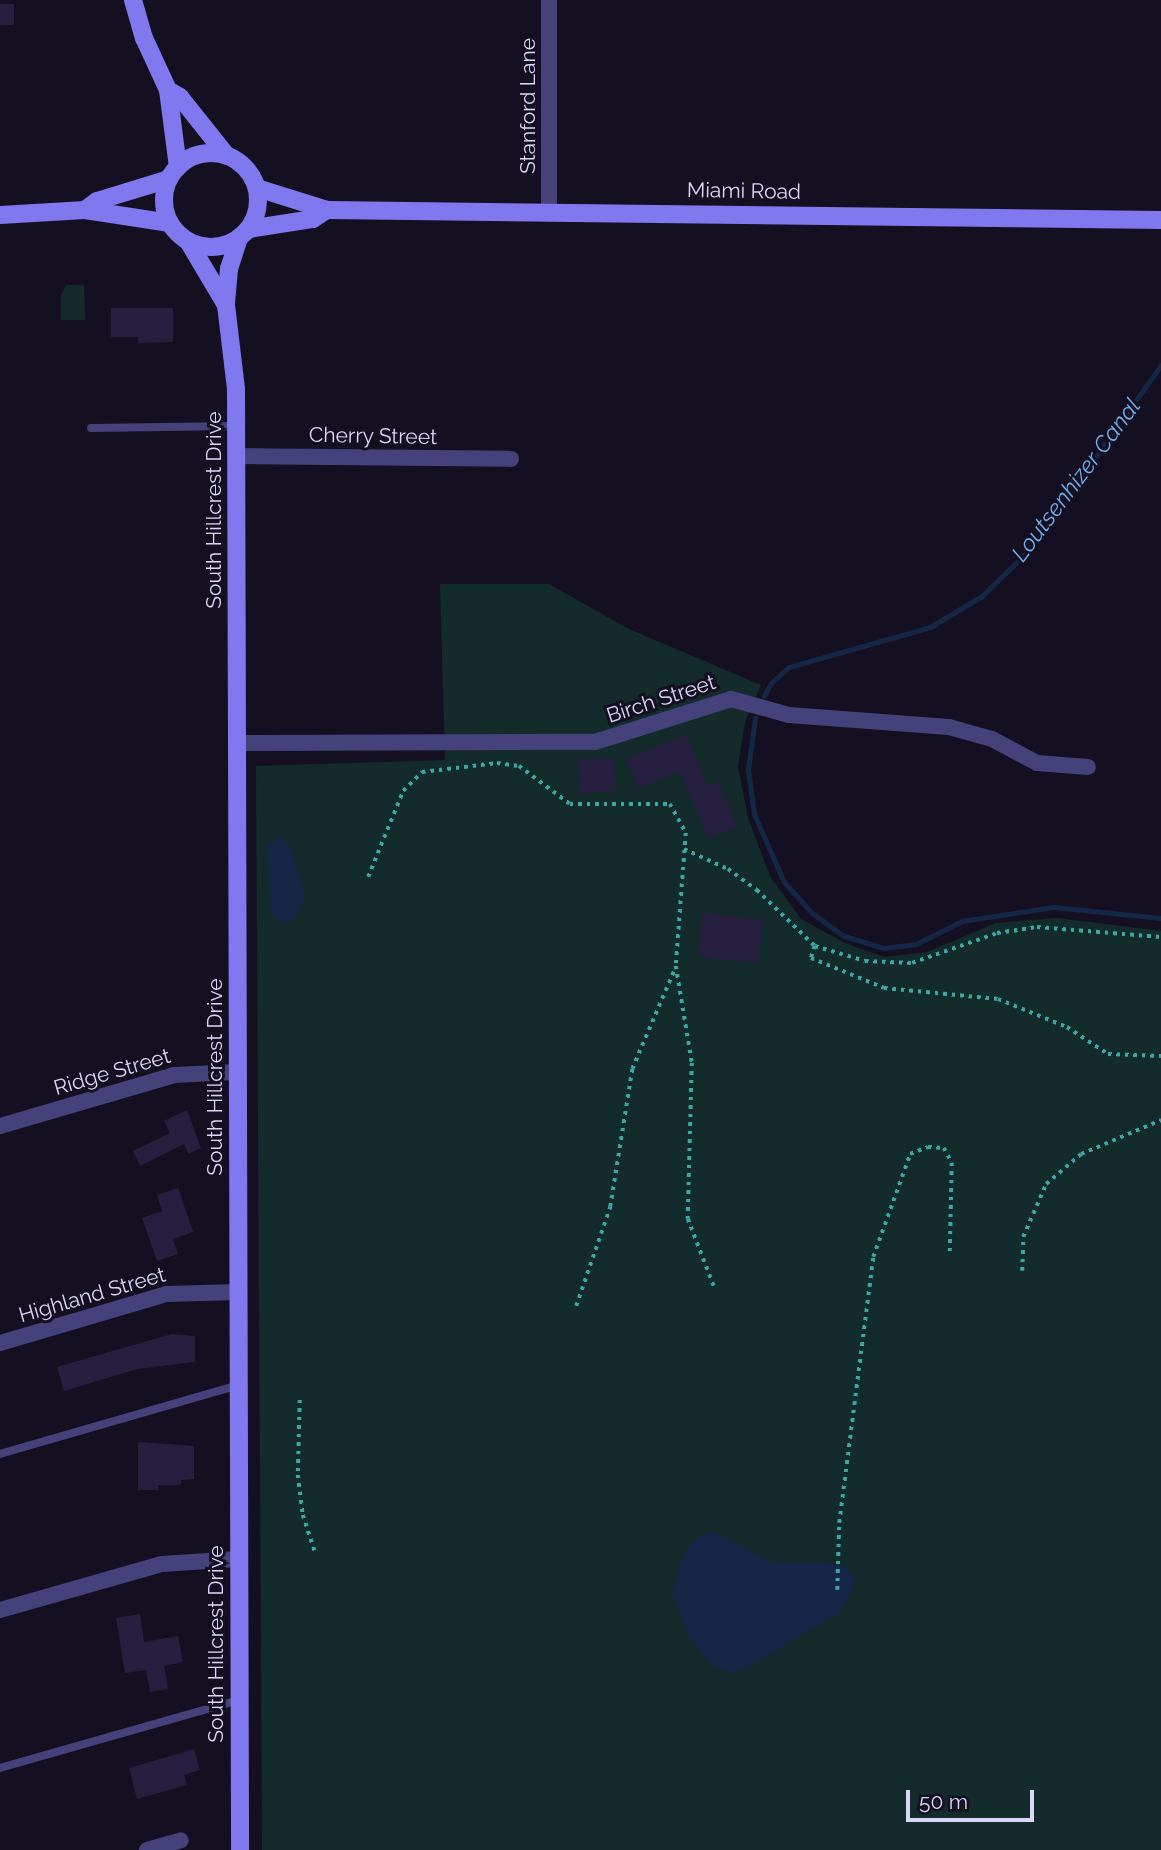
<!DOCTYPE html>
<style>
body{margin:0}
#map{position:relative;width:1161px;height:1850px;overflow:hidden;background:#141021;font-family:Raleway,sans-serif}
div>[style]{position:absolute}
.green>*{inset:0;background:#142b2b}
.water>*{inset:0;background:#152746}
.stream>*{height:5px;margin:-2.5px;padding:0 2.5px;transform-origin:2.5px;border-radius:2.5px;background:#152746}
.building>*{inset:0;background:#271f40;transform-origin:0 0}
.path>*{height:3.5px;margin-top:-1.75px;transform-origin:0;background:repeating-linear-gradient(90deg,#3da7a4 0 3.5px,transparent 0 8.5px)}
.lane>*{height:8px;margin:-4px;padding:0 4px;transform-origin:4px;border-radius:4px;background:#45417b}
.street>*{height:16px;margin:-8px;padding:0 8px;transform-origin:8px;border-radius:8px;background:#45417b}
.secondary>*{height:18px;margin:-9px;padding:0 9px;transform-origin:9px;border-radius:9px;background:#7f78ef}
.secondary>.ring{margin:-9px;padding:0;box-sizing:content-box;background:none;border:18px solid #7f78ef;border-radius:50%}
span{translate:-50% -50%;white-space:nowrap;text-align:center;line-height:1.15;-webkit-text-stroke:6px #141021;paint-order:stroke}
.street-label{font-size:21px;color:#dbd6fa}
.water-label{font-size:23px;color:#70afee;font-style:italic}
.scale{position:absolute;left:906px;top:1790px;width:128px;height:32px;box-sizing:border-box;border:4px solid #dbd6fa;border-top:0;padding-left:9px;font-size:21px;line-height:24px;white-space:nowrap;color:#dbd6fa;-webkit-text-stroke:5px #141021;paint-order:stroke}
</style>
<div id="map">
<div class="green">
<div style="clip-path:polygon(66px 285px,84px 285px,85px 320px,61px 320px,61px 296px)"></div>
<div style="clip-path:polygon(440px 584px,549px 584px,629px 629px,761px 685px,745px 722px,738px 766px,748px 818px,770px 876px,801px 919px,845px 943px,884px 957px,927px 952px,996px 923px,1057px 918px,1161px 931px,1161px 1850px,262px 1850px,256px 766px,445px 760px)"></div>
</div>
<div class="water">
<div style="clip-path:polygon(281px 837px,290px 846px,305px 895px,297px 914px,283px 925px,271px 913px,267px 864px,267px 843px)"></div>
<div style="clip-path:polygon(712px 1531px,770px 1562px,840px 1563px,854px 1576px,853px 1590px,839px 1613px,750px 1666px,732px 1673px,712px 1666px,690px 1639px,672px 1595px,680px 1563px,693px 1541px)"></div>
</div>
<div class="stream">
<div style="left:764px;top:696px;width:15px;rotate:-62deg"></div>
<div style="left:771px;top:683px;width:24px;rotate:-42deg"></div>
<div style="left:789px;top:667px;width:147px;rotate:-15.8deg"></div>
<div style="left:930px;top:627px;width:61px;rotate:-30.8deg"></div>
<div style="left:982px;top:596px;width:66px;rotate:-44.4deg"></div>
<div style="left:1029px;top:550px;width:227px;rotate:-54.5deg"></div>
<div style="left:755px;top:718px;width:52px;rotate:97.7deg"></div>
<div style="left:748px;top:770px;width:44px;rotate:82.2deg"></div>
<div style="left:754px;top:814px;width:74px;rotate:66.2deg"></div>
<div style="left:784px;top:882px;width:42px;rotate:47.9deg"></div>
<div style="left:812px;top:913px;width:39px;rotate:36deg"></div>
<div style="left:844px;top:936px;width:42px;rotate:16.7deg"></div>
<div style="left:884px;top:948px;width:32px;rotate:-7deg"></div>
<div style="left:916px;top:944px;width:51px;rotate:-26.6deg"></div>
<div style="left:962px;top:921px;width:93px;rotate:-8.7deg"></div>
<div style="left:1054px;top:907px;width:108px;rotate:5.9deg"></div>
</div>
<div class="building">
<div style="left:0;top:4px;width:14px;height:21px"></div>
<div style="clip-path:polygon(111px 308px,173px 308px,173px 342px,138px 343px,138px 337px,111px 337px)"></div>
<div style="clip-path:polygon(686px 735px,708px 786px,719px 782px,737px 827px,708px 839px,680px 772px,638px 788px,626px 758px)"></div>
<div style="left:614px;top:758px;width:34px;height:36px;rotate:88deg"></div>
<div style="left:702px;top:913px;width:61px;height:44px;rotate:6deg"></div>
<div style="clip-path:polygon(187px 1110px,201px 1148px,188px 1154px,184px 1144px,140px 1166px,133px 1151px,170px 1133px,164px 1121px)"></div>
<div style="clip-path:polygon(178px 1188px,193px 1232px,173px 1239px,178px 1254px,157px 1261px,142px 1218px,162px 1211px,157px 1195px)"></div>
<div style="clip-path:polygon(172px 1334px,195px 1336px,195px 1362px,137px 1369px,64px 1391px,57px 1367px)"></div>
<div style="clip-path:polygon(138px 1442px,194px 1446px,194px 1479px,181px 1480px,181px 1485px,158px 1485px,158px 1490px,138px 1490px)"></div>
<div style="clip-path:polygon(140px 1614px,144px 1642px,178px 1636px,183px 1662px,164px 1666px,168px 1689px,150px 1692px,146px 1670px,125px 1673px,116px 1618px)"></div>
<div style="clip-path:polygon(194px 1749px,200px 1770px,184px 1775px,187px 1785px,137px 1799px,129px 1768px)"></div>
</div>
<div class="path">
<div style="left:684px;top:849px;width:48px;rotate:24.4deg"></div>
<div style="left:728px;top:869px;width:36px;rotate:36deg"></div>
<div style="left:757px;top:890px;width:81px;rotate:44deg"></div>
<div style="left:815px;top:946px;width:52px;rotate:16.7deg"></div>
<div style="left:865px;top:961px;width:47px;rotate:2.4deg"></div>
<div style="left:912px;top:963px;width:90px;rotate:-19.4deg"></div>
<div style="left:997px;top:933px;width:40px;rotate:-8.5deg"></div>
<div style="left:1037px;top:927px;width:124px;rotate:4.6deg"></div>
<div style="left:368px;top:877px;width:93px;rotate:-67.9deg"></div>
<div style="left:403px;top:791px;width:27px;rotate:-45deg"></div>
<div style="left:422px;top:772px;width:76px;rotate:-6.8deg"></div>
<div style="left:497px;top:763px;width:22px;rotate:8deg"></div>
<div style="left:519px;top:766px;width:64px;rotate:36.7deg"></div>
<div style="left:570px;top:804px;width:100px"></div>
<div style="left:670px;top:804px;width:33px;rotate:61deg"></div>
<div style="left:686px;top:833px;width:133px;rotate:94.3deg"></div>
<div style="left:676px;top:966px;width:98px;rotate:80.6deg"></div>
<div style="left:692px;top:1063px;width:156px;rotate:91.5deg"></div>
<div style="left:688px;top:1219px;width:75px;rotate:68.9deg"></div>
<div style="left:815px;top:946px;width:13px;rotate:108deg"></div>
<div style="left:811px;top:958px;width:79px;rotate:22.3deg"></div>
<div style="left:884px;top:988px;width:115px;rotate:5.5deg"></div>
<div style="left:998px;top:999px;width:74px;rotate:22.1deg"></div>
<div style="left:1067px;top:1027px;width:49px;rotate:33.4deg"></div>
<div style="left:1108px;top:1054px;width:53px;rotate:2.2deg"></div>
<div style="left:1022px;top:1271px;width:34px;rotate:-88deg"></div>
<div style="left:1023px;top:1237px;width:58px;rotate:-66.5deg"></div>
<div style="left:1046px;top:1184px;width:46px;rotate:-40.6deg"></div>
<div style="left:1081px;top:1154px;width:87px;rotate:-23deg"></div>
<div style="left:576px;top:1306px;width:105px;rotate:-71deg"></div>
<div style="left:610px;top:1207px;width:140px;rotate:-80.9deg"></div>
<div style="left:632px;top:1069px;width:110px;rotate:-66.9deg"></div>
<div style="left:300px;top:1400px;width:75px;rotate:91.5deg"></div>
<div style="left:298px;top:1475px;width:40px;rotate:82.9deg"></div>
<div style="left:303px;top:1515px;width:38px;rotate:72deg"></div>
<div style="left:837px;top:1590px;width:67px;rotate:-88.3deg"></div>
<div style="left:839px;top:1523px;width:268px;rotate:-82.7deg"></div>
<div style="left:873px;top:1257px;width:109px;rotate:-70.2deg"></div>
<div style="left:910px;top:1154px;width:19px;rotate:-21deg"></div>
<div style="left:928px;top:1147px;width:16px;rotate:4deg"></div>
<div style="left:944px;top:1148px;width:17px;rotate:62deg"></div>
<div style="left:952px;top:1163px;width:91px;rotate:91.3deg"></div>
</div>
<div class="lane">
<div style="left:91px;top:428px;width:145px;rotate:-0.8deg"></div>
<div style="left:0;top:1454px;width:249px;rotate:-16.1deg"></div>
<div style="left:0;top:1768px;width:248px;rotate:-15.9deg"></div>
</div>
<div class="street">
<div style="left:549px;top:212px;width:212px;rotate:-90deg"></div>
<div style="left:236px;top:456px;width:275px;rotate:0.6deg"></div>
<div style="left:238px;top:743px;width:357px;rotate:-0.2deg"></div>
<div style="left:595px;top:742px;width:143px;rotate:-17.5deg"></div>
<div style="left:731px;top:699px;width:60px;rotate:15.4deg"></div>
<div style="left:789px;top:715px;width:160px;rotate:4.3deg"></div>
<div style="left:949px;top:727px;width:45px;rotate:15.6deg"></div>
<div style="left:992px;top:739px;width:51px;rotate:28.1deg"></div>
<div style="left:1037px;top:763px;width:51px;rotate:4.5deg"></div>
<div style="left:0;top:1126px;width:181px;rotate:-16.3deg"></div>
<div style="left:174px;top:1075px;width:63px;rotate:-2.7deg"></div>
<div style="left:0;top:1343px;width:174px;rotate:-16.4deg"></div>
<div style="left:167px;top:1294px;width:71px;rotate:-1.6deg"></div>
<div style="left:0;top:1610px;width:168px;rotate:-15.9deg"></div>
<div style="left:162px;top:1564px;width:76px;rotate:-3.8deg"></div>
<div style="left:147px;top:1850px;width:35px;rotate:-16deg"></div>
</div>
<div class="secondary">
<div style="left:133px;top:0;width:40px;rotate:74deg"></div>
<div style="left:144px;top:38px;width:57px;rotate:65.2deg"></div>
<div style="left:168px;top:90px;width:78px;rotate:82.6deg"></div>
<div style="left:168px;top:90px;width:14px;rotate:30deg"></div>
<div style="left:180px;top:97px;width:75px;rotate:51.5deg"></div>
<div class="ring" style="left:164px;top:153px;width:76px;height:76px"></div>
<div style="left:257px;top:188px;width:73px;rotate:17.4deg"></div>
<div style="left:327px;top:210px;width:834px;rotate:0.69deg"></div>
<div style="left:85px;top:210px;width:15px;rotate:-37deg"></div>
<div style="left:97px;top:201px;width:75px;rotate:-17deg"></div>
<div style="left:0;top:215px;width:85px;rotate:-3.4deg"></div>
<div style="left:85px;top:210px;width:86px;rotate:8.7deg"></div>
<div style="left:249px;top:229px;width:65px;rotate:-8.9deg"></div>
<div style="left:313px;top:219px;width:17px;rotate:-33deg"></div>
<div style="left:239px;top:238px;width:33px;rotate:108deg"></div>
<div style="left:229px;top:269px;width:36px;rotate:95deg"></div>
<div style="left:226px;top:305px;width:85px;rotate:83.2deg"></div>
<div style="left:236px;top:389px;width:1461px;rotate:89.84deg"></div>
<div style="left:188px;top:241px;width:74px;rotate:59.3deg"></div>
</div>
<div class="street-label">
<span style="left:528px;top:106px;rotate:-90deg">Stanford Lane</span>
<span style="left:744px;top:191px;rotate:1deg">Miami Road</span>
<span style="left:373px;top:436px;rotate:1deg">Cherry Street</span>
<span style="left:214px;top:510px;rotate:-90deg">South Hillcrest Drive</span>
<span style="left:661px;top:699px;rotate:-18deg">Birch Street</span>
<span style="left:112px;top:1072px;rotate:-16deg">Ridge Street</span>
<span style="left:215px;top:1077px;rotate:-90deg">South Hillcrest Drive</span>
<span style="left:92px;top:1295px;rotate:-16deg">Highland Street</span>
<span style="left:216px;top:1644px;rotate:-90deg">South Hillcrest Drive</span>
</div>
<div class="water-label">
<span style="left:1076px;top:480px;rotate:-53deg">Loutsenhizer Canal</span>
</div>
<div class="scale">50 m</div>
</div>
